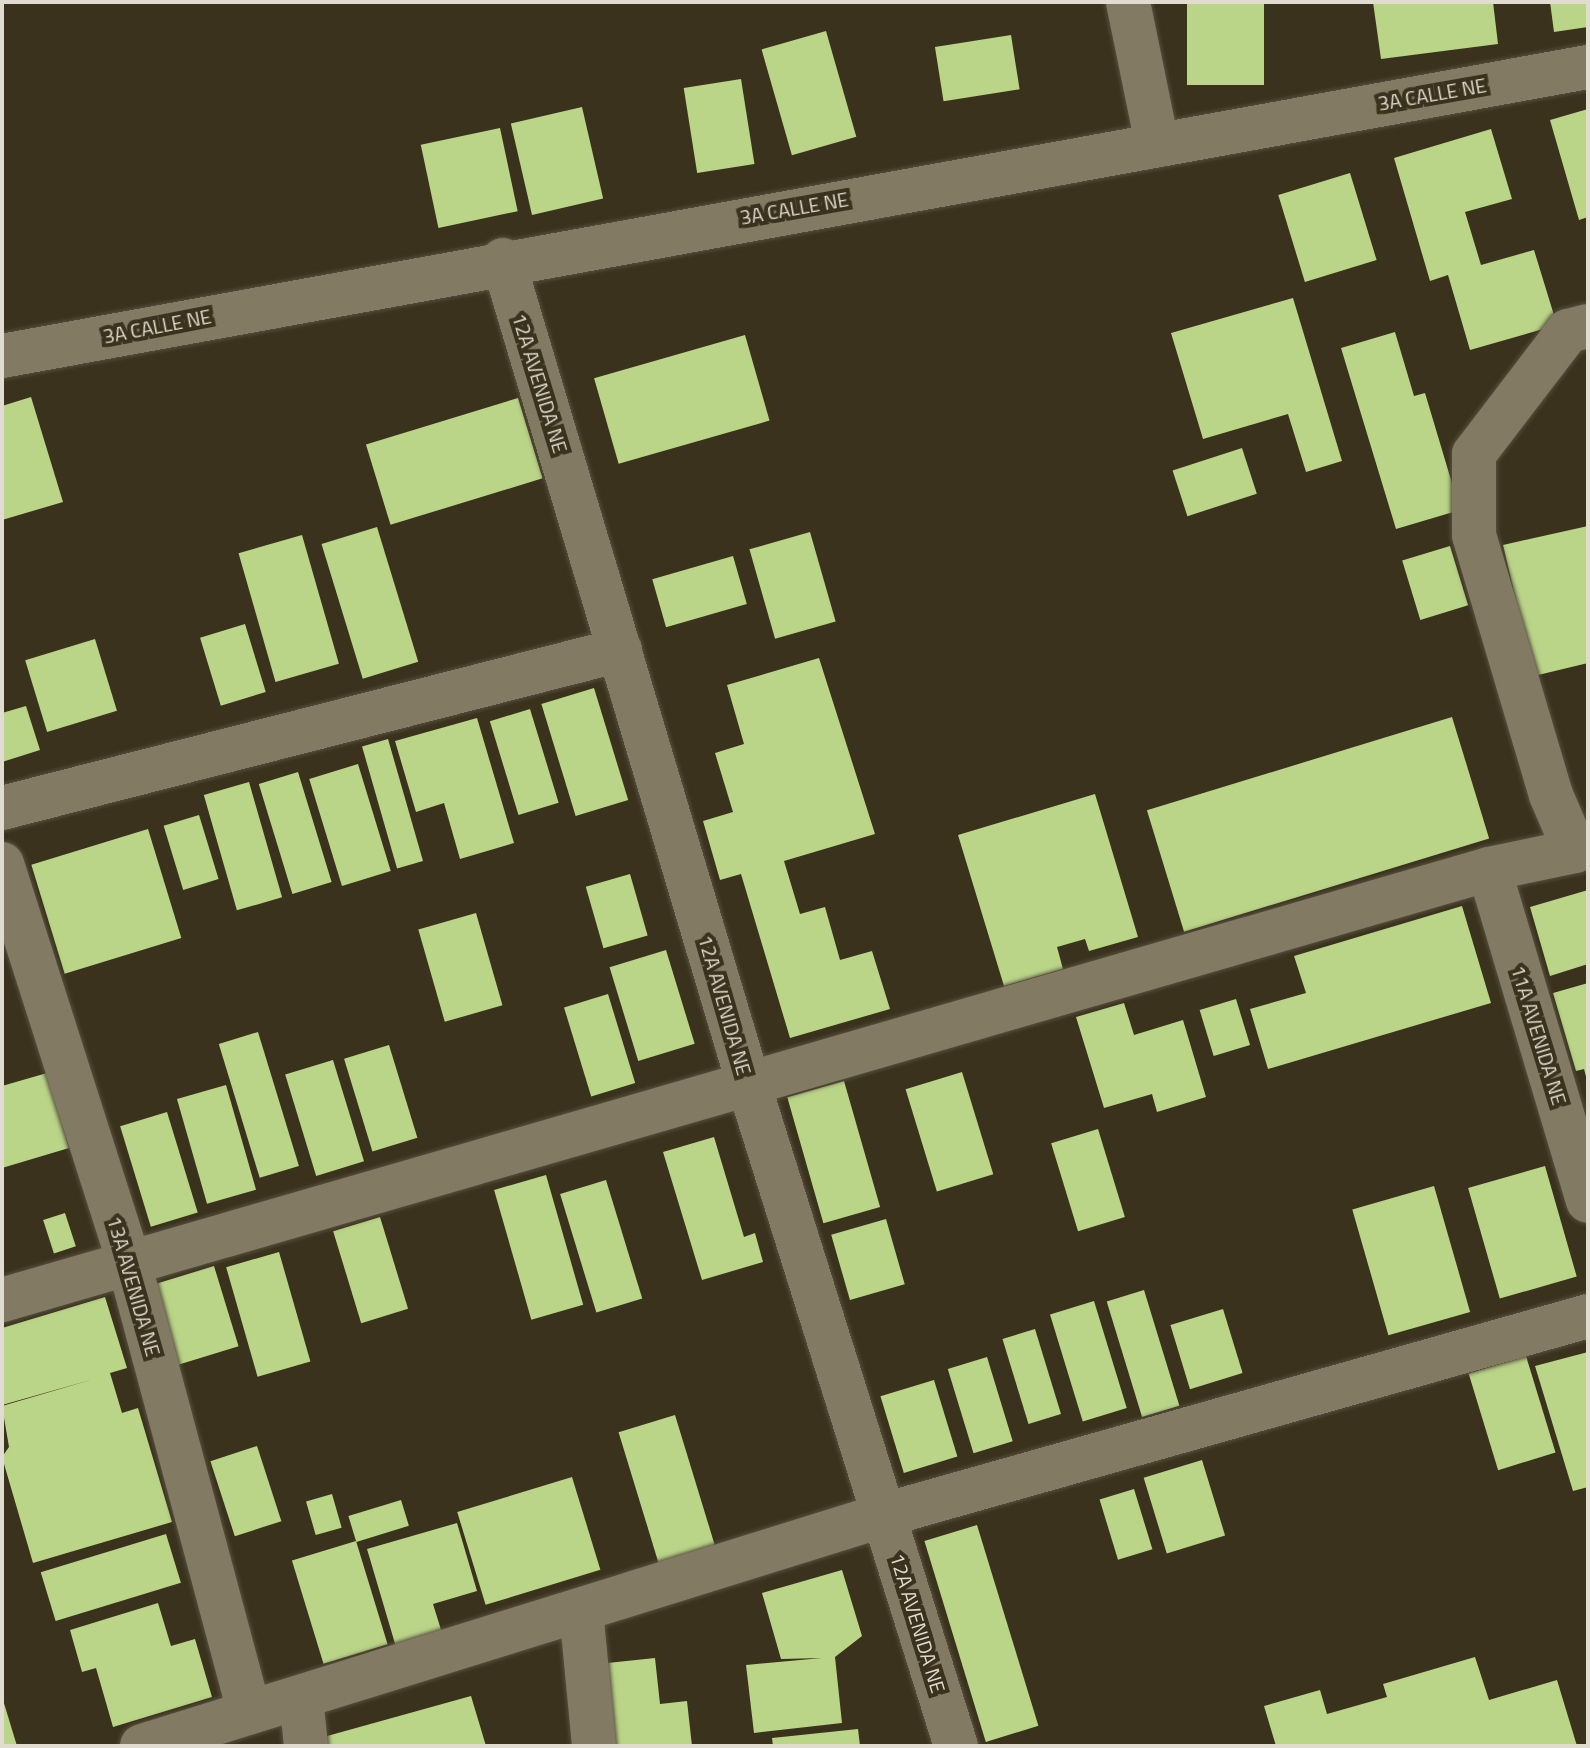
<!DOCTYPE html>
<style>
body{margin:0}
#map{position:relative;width:1590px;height:1748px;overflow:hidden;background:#3a321d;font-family:"Titillium Web",sans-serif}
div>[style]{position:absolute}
.building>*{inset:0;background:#bad588;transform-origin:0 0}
.roads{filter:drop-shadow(0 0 2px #57503f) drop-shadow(0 0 2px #57503f)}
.street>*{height:44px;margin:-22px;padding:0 22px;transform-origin:22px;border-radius:22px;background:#827a63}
span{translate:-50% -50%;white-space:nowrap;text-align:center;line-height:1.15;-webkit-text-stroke:8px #3a321d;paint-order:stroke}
.street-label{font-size:20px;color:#e1dcd0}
.frame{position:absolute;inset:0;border:4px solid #e1dcd0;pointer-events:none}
</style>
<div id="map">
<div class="building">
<div style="left:1187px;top:2px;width:77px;height:83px"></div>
<div style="clip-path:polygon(1373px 2px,1493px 2px,1498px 44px,1381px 59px)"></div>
<div style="clip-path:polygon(1550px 2px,1588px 2px,1588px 27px,1554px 32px)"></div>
<div style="left:826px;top:31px;width:110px;height:67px;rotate:74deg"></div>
<div style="left:1011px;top:35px;width:55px;height:77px;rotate:81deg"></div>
<div style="left:741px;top:79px;width:86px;height:58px;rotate:81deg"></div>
<div style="left:582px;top:107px;width:94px;height:73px;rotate:77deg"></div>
<div style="clip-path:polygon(1588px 109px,1588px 217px,1579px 220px,1550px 120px)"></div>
<div style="left:500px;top:128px;width:85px;height:81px;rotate:78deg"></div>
<div style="clip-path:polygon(1491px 129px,1512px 199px,1465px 212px,1481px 265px,1534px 250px,1557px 325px,1470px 350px,1448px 275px,1430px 281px,1394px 158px)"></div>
<div style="left:1350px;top:173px;width:91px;height:75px;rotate:73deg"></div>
<div style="clip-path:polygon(1293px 298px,1342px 461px,1306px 472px,1288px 414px,1203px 439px,1171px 333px)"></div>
<div style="clip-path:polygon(1395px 332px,1414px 396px,1425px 393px,1460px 510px,1396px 529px,1341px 348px)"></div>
<div style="left:745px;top:335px;width:89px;height:157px;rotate:74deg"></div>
<div style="clip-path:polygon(31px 397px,63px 502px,2px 520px,2px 406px)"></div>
<div style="left:518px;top:398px;width:84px;height:159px;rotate:73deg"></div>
<div style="left:1242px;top:448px;width:48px;height:73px;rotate:72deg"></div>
<div style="clip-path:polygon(1588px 526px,1588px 663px,1534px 676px,1503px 545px)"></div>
<div style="left:377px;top:527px;width:141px;height:58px;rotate:73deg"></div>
<div style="left:810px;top:532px;width:93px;height:63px;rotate:74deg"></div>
<div style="left:302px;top:535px;width:134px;height:66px;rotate:74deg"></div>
<div style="left:1450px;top:546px;width:62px;height:50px;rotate:73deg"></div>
<div style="left:733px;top:556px;width:50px;height:84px;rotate:74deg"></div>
<div style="left:245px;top:624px;width:71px;height:47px;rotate:73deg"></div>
<div style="left:95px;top:639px;width:75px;height:73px;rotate:73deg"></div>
<div style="clip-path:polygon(819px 658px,875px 834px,784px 861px,800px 914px,825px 907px,840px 960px,872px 951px,890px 1009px,790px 1038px,741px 874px,720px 880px,703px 821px,733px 812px,715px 753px,744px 744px,727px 685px)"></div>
<div style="left:594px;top:688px;width:117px;height:55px;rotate:73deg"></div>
<div style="clip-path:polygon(26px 706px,40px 750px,2px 762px,2px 713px)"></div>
<div style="left:530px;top:709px;width:98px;height:42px;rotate:73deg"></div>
<div style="left:1452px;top:717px;width:127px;height:319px;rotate:73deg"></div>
<div style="clip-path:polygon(477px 718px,514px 843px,460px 859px,444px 803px,416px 812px,395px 741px)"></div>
<div style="left:388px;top:739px;width:127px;height:27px;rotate:74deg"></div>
<div style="left:358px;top:764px;width:112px;height:51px;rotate:73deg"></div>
<div style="left:298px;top:772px;width:115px;height:41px;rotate:73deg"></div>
<div style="left:249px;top:782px;width:120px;height:47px;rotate:74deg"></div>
<div style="clip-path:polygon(1095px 794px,1138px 937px,1089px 951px,1085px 939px,1057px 947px,1063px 969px,1004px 986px,958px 835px)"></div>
<div style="left:199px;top:815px;width:67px;height:37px;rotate:73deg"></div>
<div style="left:148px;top:829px;width:114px;height:122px;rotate:73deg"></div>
<div style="left:630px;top:874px;width:64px;height:46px;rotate:74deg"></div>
<div style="clip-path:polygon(1588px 890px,1588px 964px,1550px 976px,1530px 907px)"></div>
<div style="clip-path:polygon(1462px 906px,1491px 1003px,1268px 1069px,1250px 1009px,1306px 993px,1294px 956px)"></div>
<div style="left:476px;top:913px;width:96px;height:60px;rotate:74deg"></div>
<div style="left:666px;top:950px;width:98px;height:59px;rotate:73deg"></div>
<div style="clip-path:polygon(1588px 983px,1588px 1080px,1587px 1080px,1584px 1069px,1576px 1071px,1553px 993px)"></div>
<div style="left:608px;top:994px;width:93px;height:46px;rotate:73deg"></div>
<div style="left:1236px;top:999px;width:48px;height:38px;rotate:73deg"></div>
<div style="clip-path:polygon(1124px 1003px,1134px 1035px,1183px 1020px,1206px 1097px,1157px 1112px,1152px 1094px,1104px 1108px,1076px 1017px)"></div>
<div style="left:258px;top:1032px;width:140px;height:41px;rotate:73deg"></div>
<div style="left:389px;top:1045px;width:97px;height:47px;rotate:73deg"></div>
<div style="left:333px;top:1060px;width:106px;height:50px;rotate:73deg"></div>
<div style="left:962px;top:1072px;width:107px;height:59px;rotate:73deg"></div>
<div style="clip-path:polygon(47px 1073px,69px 1148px,2px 1168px,2px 1086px)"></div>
<div style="left:844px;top:1081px;width:131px;height:59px;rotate:74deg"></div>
<div style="left:226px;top:1085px;width:109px;height:51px;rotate:74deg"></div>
<div style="left:167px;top:1112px;width:105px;height:49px;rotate:73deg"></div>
<div style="left:1098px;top:1129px;width:92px;height:49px;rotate:73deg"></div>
<div style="clip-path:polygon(714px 1137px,744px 1237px,755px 1233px,763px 1262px,702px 1280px,663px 1152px)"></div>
<div style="left:1545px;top:1166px;width:115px;height:80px;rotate:74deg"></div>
<div style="left:546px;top:1175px;width:135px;height:54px;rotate:74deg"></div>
<div style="left:606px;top:1180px;width:124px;height:48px;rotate:73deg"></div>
<div style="left:1434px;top:1186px;width:131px;height:85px;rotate:74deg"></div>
<div style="left:65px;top:1213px;width:35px;height:23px;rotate:72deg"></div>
<div style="left:380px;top:1217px;width:96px;height:49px;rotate:73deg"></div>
<div style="left:886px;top:1219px;width:68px;height:57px;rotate:74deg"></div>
<div style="left:279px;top:1252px;width:114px;height:55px;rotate:74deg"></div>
<div style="left:214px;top:1266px;width:84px;height:63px;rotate:73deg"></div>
<div style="left:1144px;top:1290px;width:121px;height:39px;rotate:73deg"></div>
<div style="clip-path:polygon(105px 1297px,127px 1368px,110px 1373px,122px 1413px,138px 1408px,172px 1522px,33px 1563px,2px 1457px,9px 1447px,2px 1406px,94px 1379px,2px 1405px,2px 1328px)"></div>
<div style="left:1094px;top:1301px;width:112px;height:46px;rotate:73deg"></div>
<div style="left:1223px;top:1309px;width:67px;height:55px;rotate:73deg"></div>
<div style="left:1035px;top:1329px;width:89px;height:34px;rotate:73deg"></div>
<div style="clip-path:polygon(1588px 1352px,1588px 1487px,1573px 1491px,1535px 1366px)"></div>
<div style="left:1526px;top:1356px;width:101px;height:60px;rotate:73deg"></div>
<div style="left:987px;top:1357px;width:88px;height:41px;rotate:73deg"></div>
<div style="left:934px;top:1380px;width:80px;height:56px;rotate:73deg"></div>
<div style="left:675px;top:1415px;width:140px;height:59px;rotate:73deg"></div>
<div style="left:257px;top:1446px;width:79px;height:49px;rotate:72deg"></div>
<div style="left:1202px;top:1460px;width:79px;height:61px;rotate:73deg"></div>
<div style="left:572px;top:1477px;width:97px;height:120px;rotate:73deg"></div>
<div style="left:1134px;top:1489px;width:63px;height:36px;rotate:73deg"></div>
<div style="left:332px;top:1494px;width:35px;height:27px;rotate:74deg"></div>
<div style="left:401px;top:1500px;width:27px;height:55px;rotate:73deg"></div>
<div style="clip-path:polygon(457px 1523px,477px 1591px,433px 1604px,442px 1633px,396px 1647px,367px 1549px)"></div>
<div style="left:977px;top:1525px;width:210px;height:55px;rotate:73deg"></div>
<div style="left:166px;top:1534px;width:51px;height:131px;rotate:73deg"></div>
<div style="left:356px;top:1541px;width:108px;height:67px;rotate:73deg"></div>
<div style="clip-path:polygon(842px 1570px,862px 1636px,835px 1657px,842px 1723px,754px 1733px,746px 1665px,822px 1658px,781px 1659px,762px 1593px)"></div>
<div style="clip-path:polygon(158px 1603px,171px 1646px,195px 1639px,212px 1697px,113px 1727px,96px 1668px,82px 1672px,70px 1630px)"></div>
<div style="clip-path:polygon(1475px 1657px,1489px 1700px,1557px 1680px,1577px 1746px,1276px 1746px,1264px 1706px,1320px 1690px,1327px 1714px,1387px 1697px,1383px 1684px)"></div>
<div style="clip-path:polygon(655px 1658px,660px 1704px,687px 1701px,692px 1746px,607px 1746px,598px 1664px)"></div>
<div style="clip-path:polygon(471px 1696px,486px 1746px,323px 1746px,320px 1738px)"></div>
<div style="clip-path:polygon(2px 1700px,3px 1700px,17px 1746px,2px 1746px)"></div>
<div style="clip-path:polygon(858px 1729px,860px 1746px,773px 1746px,772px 1738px)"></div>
</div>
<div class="roads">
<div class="street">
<div style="left:1128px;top:2px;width:144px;rotate:78.4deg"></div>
<div style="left:503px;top:260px;width:858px;rotate:73.4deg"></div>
<div style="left:748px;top:1082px;width:696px;rotate:72.61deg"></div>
<div style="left:2px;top:356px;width:1612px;rotate:-10.33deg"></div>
<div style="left:2px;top:808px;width:638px;rotate:-14.34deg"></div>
<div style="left:2px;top:864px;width:419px;rotate:72.3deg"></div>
<div style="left:129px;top:1263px;width:465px;rotate:75deg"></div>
<div style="left:1489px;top:869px;width:346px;rotate:73.4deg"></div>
<div style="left:2px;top:1300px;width:1548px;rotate:-16.16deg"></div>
<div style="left:1489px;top:869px;width:88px;rotate:-11.8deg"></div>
<div style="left:1575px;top:851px;width:61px;rotate:-113.2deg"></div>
<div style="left:1551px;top:795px;width:271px;rotate:-106.5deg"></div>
<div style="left:1474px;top:535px;width:81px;rotate:-90deg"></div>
<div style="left:1474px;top:454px;width:155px;rotate:-52.6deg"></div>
<div style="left:1568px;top:331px;width:21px;rotate:-14deg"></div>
<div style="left:581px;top:1610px;width:137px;rotate:84.5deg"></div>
<div style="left:301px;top:1697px;width:49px;rotate:84.2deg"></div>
<div style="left:142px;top:1746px;width:777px;rotate:-17.29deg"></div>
<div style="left:884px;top:1515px;width:732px;rotate:-15.78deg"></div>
</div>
</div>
<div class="street-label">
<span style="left:1432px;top:94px;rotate:-10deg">3A CALLE NE</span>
<span style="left:794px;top:208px;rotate:-10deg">3A CALLE NE</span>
<span style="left:157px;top:326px;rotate:-11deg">3A CALLE NE</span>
<span style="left:540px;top:383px;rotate:73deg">12A AVENIDA NE</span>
<span style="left:725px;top:1005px;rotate:74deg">12A AVENIDA NE</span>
<span style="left:1539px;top:1035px;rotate:73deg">11A AVENIDA NE</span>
<span style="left:134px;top:1286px;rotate:74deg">13A AVENIDA NE</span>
<span style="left:918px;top:1623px;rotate:73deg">12A AVENIDA NE</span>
</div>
<div class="frame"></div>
</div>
